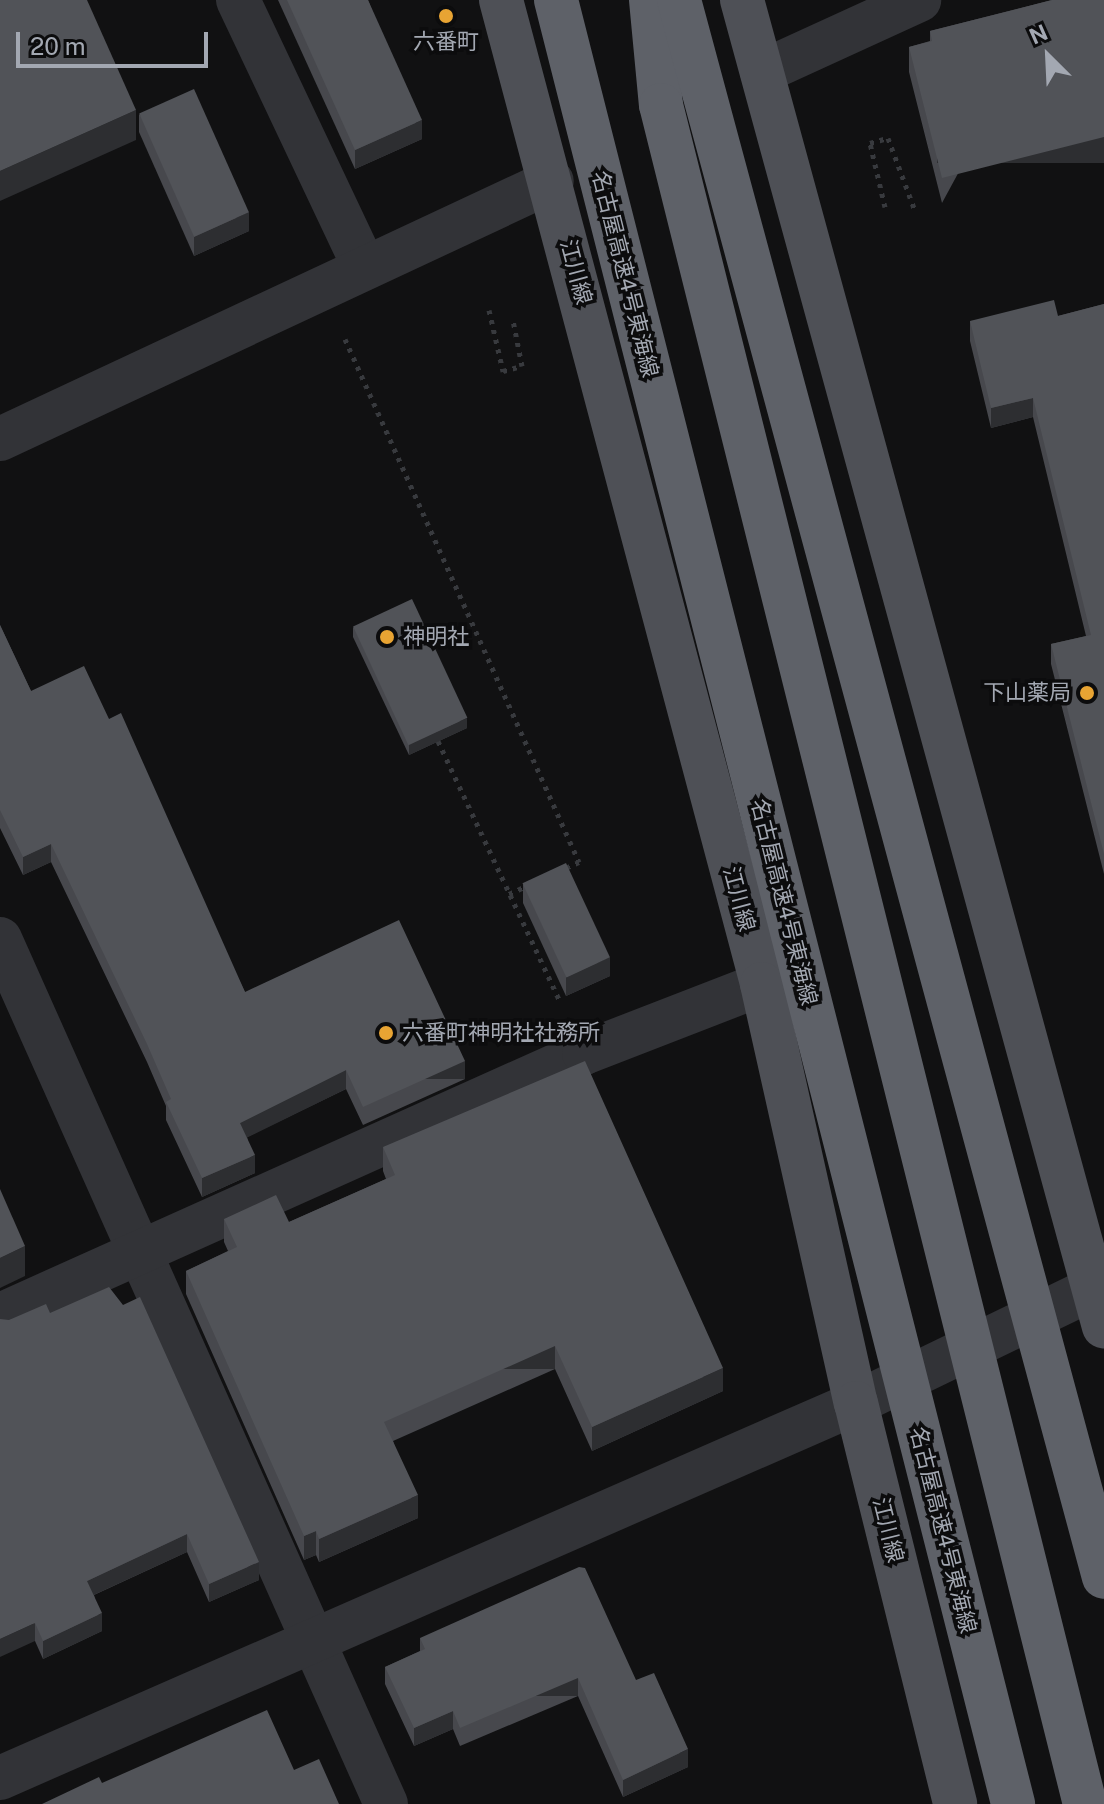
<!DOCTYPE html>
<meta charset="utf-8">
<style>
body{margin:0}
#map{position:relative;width:1104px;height:1804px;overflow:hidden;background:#111112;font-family:"Public Sans","Noto Sans JP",sans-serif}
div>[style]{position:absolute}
.path>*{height:5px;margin-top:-2.5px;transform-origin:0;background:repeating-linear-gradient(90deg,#383a3e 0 4px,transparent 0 10px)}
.minor>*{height:44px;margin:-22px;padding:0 22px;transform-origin:22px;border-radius:22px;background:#323337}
.tertiary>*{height:44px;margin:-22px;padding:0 22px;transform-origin:22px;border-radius:22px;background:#323337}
.primary>*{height:44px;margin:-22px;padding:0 22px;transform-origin:22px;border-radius:22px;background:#4e5056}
.motorway>*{height:44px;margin:-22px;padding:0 22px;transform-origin:22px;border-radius:22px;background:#5e6168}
.motorway-bridge>*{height:44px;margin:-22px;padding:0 22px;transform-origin:22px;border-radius:22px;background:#5e6168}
.wall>*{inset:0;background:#47484d}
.shaded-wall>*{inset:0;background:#2d2e31;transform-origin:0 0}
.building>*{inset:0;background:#515358;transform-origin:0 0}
.dots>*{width:22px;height:22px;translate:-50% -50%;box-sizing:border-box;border:4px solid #0c0c0d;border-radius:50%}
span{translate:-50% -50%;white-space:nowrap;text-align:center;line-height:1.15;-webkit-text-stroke:7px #0c0c0d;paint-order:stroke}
.poi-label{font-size:22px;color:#a3a8b2}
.left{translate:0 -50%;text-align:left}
.right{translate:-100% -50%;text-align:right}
.street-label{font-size:22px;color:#a3a8b2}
.north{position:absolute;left:1008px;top:16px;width:80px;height:80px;-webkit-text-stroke:6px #0c0c0d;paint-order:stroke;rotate:336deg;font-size:22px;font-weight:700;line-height:32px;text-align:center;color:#a3a8b2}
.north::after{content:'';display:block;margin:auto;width:28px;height:36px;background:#a3a8b2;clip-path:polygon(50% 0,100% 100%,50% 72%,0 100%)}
.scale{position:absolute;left:16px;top:32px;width:192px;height:36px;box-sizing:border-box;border:4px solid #a3a8b2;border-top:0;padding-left:10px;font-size:24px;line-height:28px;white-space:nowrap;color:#a3a8b2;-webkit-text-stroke:6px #0c0c0d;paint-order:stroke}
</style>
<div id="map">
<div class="path">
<div style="left:885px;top:207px;width:66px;rotate:-103.2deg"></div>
<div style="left:870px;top:143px;width:19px;rotate:-16deg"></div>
<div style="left:888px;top:138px;width:75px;rotate:69.6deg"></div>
<div style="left:489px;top:310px;width:63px;rotate:77.1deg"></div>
<div style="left:503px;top:371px;width:20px;rotate:-15deg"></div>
<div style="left:522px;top:366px;width:47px;rotate:-101.1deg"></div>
<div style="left:345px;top:339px;width:573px;rotate:65.9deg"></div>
<div style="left:579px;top:862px;width:17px;rotate:156deg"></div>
<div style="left:438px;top:741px;width:288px;rotate:64.9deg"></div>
<div style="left:509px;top:894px;width:21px;rotate:-25deg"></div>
</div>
<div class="minor">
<div style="left:238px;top:0;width:295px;rotate:64.7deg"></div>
<div style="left:762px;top:72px;width:173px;rotate:-24.6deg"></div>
<div style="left:0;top:439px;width:609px;rotate:-25.05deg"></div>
<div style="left:0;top:939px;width:947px;rotate:65.95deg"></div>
<div style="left:0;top:1315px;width:640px;rotate:-24.16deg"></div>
<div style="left:584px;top:1053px;width:191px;rotate:-21.2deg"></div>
</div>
<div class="tertiary">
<div style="left:0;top:1778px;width:935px;rotate:-23.66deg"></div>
<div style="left:856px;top:1403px;width:276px;rotate:-25.8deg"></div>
</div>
<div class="primary">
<div style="left:501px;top:0;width:1018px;rotate:75.14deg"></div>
<div style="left:762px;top:984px;width:429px;rotate:77.4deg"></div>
<div style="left:856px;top:1403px;width:413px;rotate:76.1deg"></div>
<div style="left:742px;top:0;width:1375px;rotate:74.74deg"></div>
</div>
<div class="motorway">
<div style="left:651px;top:0;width:105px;rotate:84.6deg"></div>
</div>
<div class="motorway-bridge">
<div style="left:556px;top:0;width:1861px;rotate:75.78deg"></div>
<div style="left:679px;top:0;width:1633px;rotate:74.92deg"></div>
<div style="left:661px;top:105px;width:1751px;rotate:75.99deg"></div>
</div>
<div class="wall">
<div style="clip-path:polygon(278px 0,368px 0,422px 139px,355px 169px)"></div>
<div style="clip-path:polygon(1052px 0,942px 203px,909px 72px,909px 47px,930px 41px,930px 31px)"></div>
<div style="clip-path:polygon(139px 114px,249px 231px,194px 256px,139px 132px)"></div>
<div style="clip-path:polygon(1104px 304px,1104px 874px,1051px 664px,1051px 644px,1086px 636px,1033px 417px,991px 428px,970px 341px,970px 321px,1058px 316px)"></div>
<div style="clip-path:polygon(0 625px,31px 691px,109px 719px,245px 992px,465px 1079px,363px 1125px,346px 1089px,247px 1137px,255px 1173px,202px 1197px,166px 1120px,166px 1106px,147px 1062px,51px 862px,23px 875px,0 828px)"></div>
<div style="clip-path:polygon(353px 627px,467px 728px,409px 755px,353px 637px)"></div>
<div style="clip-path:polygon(523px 884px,610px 976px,566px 996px,523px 903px)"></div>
<div style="clip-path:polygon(383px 1147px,723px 1391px,592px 1451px,555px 1369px,393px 1441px,418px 1518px,319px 1562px,316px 1555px,304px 1560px,186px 1294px,186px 1271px,228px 1251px,224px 1242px,224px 1219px,289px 1222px,386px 1179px,383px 1171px)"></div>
<div style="clip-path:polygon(50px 1313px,259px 1580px,209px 1602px,187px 1552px,94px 1595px,102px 1631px,43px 1659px,35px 1641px,9px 1320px)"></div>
<div style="clip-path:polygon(420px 1638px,636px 1680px,688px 1767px,623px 1797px,578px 1696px,460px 1746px,453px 1729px,414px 1746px,385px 1684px,385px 1667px,420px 1651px)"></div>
</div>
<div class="shaded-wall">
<div style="clip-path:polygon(136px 110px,136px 140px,0 201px,0 171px)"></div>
<div style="clip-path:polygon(422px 120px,422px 139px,355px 169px,355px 150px)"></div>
<div style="left:1104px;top:137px;width:26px;height:167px;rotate:90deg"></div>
<div style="clip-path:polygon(249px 212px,249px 231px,194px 256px,194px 237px)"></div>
<div style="clip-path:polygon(1033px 398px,1033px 417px,991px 428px,991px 408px)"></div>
<div style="clip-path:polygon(467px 718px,467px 728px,409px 755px,409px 744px)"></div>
<div style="clip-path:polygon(51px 844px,51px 862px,23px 875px,23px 857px)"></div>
<div style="clip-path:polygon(610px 957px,610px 976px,566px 996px,566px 977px)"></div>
<div style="left:465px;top:1061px;width:18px;height:112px;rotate:90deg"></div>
<div style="clip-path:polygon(346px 1070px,346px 1089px,240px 1141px,240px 1123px)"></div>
<div style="clip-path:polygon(255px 1155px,255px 1173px,202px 1197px,202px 1178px)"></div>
<div style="clip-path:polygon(25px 1246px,25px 1276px,0 1288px,0 1258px)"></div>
<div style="left:555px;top:1346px;width:23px;height:187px;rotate:90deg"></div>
<div style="clip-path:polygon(723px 1368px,723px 1391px,592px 1451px,592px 1427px)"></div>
<div style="clip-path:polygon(418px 1495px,418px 1518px,319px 1562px,319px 1539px)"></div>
<div style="clip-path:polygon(316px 1531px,316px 1555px,304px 1560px,304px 1536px)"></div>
<div style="clip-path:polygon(187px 1534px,187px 1552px,87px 1598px,87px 1581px)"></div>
<div style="clip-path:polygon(259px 1562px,259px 1580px,209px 1602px,209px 1584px)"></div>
<div style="clip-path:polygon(102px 1613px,102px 1631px,43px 1659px,43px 1641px)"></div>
<div style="clip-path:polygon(35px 1623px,35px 1641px,0 1657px,0 1639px)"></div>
<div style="left:578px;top:1678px;width:18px;height:128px;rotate:90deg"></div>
<div style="clip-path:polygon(453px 1711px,453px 1729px,414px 1746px,414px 1728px)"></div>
<div style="clip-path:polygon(688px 1749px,688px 1767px,623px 1797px,623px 1780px)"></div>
</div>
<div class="building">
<div style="clip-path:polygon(0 0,87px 0,136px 110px,0 171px)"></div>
<div style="clip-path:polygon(287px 0,368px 0,422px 120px,355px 150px)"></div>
<div style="clip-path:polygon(1052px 0,1104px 0,1104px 137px,942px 178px,909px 47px,932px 41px,930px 31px)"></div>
<div style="left:194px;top:89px;width:135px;height:60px;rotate:66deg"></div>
<div style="clip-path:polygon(1054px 300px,1058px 316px,1104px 304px,1104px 854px,1051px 644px,1091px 635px,1033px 398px,991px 408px,970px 321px)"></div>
<div style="left:412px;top:599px;width:131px;height:65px;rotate:65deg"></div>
<div style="clip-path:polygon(0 625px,31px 691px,84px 666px,109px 719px,121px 713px,245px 992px,399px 920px,465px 1061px,363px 1107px,346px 1070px,240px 1123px,255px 1155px,202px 1178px,166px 1102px,171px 1099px,147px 1044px,51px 844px,23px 857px,0 810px)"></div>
<div style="left:566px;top:863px;width:104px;height:48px;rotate:65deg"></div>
<div style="clip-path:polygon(585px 1061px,723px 1368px,592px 1427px,555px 1346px,384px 1422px,418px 1495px,319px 1539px,316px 1531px,304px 1536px,186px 1271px,237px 1247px,224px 1219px,276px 1195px,289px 1222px,395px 1175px,383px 1147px)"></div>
<div style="clip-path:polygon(0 1189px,25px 1246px,0 1258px)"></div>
<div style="clip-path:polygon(109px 1287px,123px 1305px,140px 1297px,259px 1562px,209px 1584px,187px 1534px,87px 1581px,102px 1613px,43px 1641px,35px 1623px,0 1639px,0 1319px,9px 1320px,46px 1304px,50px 1313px)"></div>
<div style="clip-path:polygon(579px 1567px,585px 1568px,636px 1680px,654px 1673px,688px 1749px,623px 1780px,578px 1678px,460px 1728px,453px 1711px,414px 1728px,385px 1667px,425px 1649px,420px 1638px)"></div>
<div style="clip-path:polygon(267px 1710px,294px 1770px,319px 1759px,339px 1804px,42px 1804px,99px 1777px,102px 1783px)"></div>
</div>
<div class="dots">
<div style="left:446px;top:16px;background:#e8a433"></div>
<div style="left:387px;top:637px;background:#e8a433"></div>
<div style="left:1087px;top:693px;background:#e8a433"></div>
<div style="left:386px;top:1033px;background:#e8a433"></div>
</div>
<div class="poi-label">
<span style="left:446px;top:42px">六番町</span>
<span class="left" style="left:403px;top:637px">神明社</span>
<span class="right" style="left:1071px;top:693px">下山薬局</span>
<span class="left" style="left:402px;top:1033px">六番町神明社社務所</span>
</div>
<div class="street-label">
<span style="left:576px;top:272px;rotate:75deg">江川線</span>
<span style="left:625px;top:274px;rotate:76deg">名古屋高速4号東海線</span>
<span style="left:739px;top:899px;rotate:75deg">江川線</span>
<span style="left:784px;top:902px;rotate:76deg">名古屋高速4号東海線</span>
<span style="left:888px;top:1530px;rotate:76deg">江川線</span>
<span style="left:943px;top:1530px;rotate:76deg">名古屋高速4号東海線</span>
</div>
<div class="north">N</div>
<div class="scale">20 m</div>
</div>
